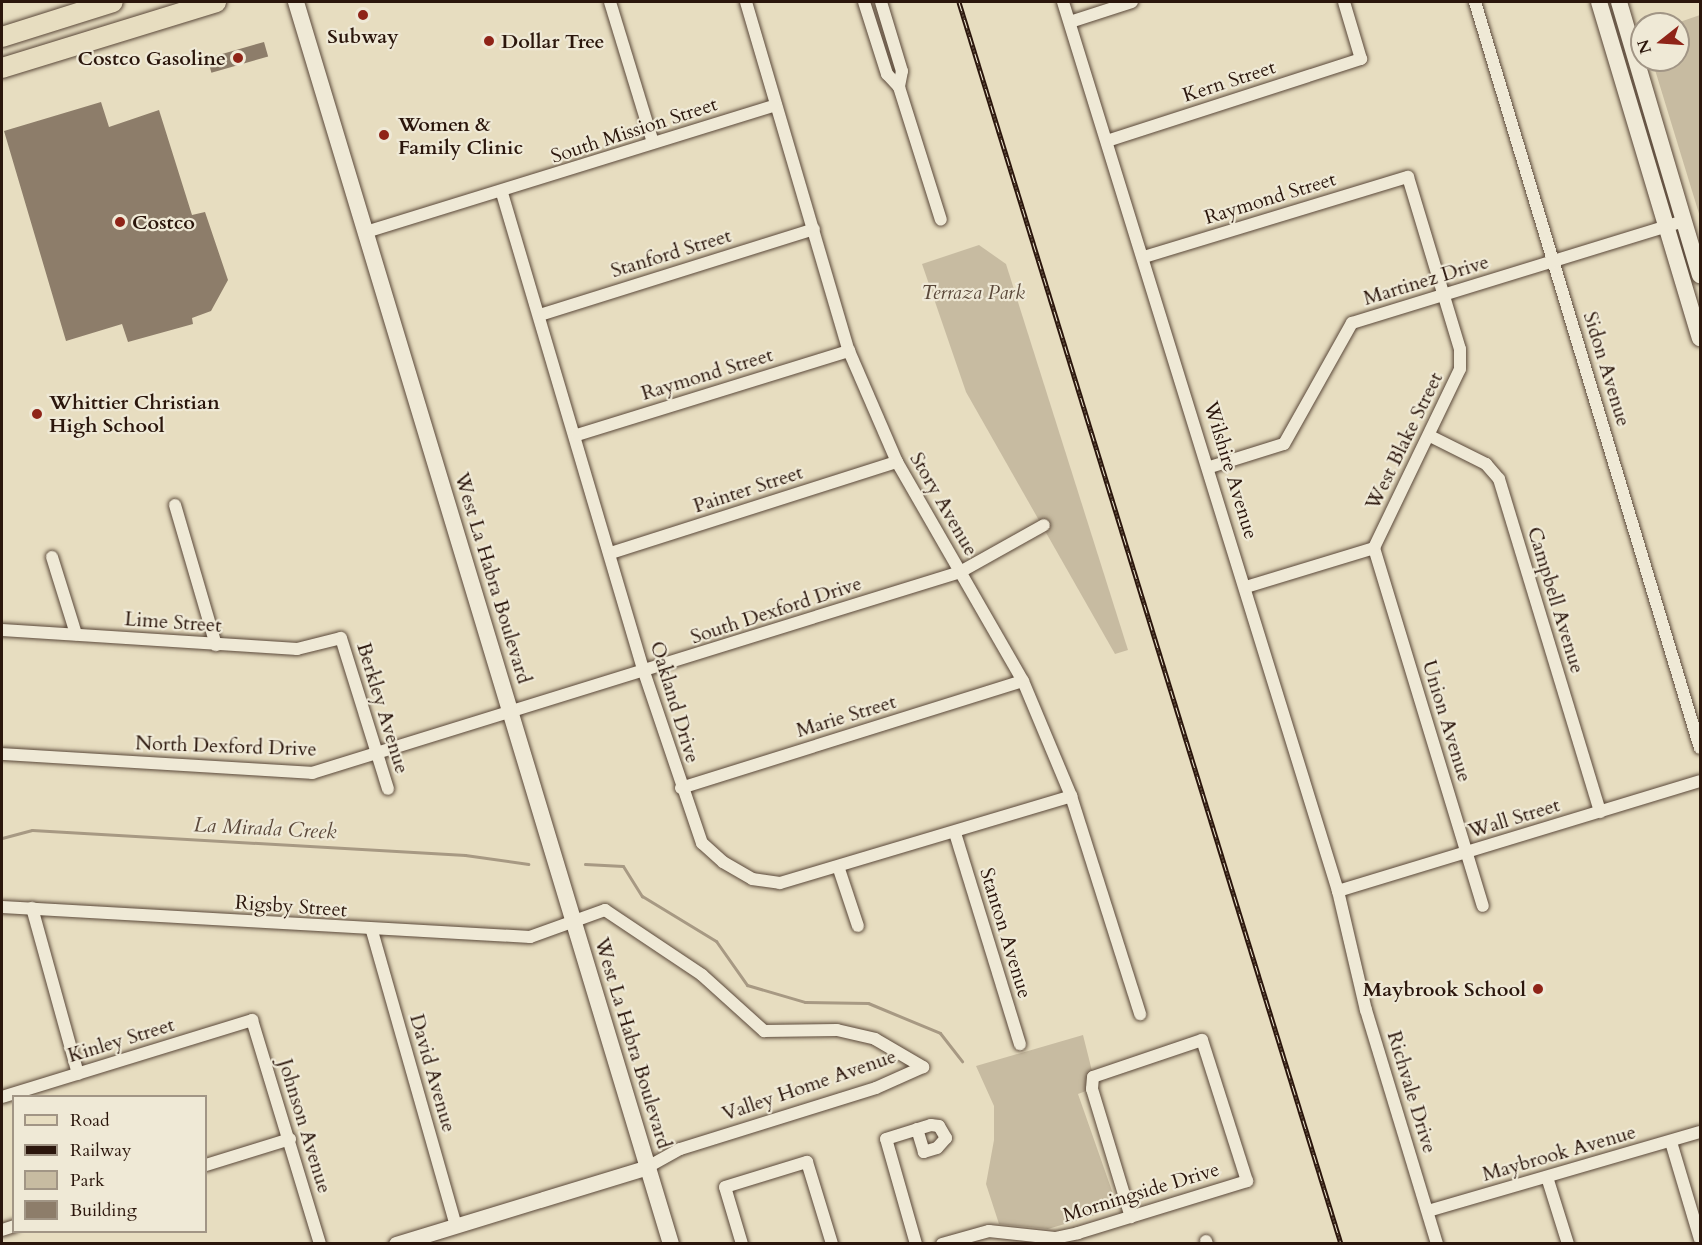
<!DOCTYPE html>
<style>
body{margin:0}
#map{position:relative;width:1702px;height:1245px;overflow:hidden;background:#e7ddc0;font-family:Cardo,serif}
div>[style]{position:absolute}
.green>*{inset:0;background:#c7bba1}
.stream>*{height:3px;margin:-1.5px;padding:0 1.5px;transform-origin:1.5px;border-radius:1.5px;background:#a79983}
.building>*{inset:0;background:#8d7d6a;transform-origin:0 0}
.roads{filter:drop-shadow(0 0 2px #5a4839) drop-shadow(0 0 2px #5a4839)}
.minor>*{height:12px;margin:-6px;padding:0 6px;transform-origin:6px;border-radius:6px;background:#efe9d6}
.tertiary>*{height:15px;margin:-7.5px;padding:0 7.5px;transform-origin:7.5px;border-radius:7.5px;background:#efe9d6}
.secondary>*{height:16px;margin:-8px;padding:0 8px;transform-origin:8px;border-radius:8px;background:#efe9d6}
.primary>*{height:20px;margin:-10px;padding:0 10px;transform-origin:10px;border-radius:10px;background:#e7ddc0}
.rail>*{height:5px;margin-top:-2.5px;transform-origin:0;background:repeating-linear-gradient(90deg,#efe9d6 0 9px,#2b160c 0 18px);box-sizing:border-box;border-block:2px solid #2b160c}
.dots>*{width:16px;height:16px;translate:-50% -50%;box-sizing:border-box;border:3px solid #efe9d6;border-radius:50%}
span{translate:-50% -50%;white-space:nowrap;text-align:center;line-height:1.15;-webkit-text-stroke:4.5px #efe9d6;paint-order:stroke}
.poi-label{font-size:20px;color:#2b160c;font-weight:700}
.left{translate:0 -50%;text-align:left}
.right{translate:-100% -50%;text-align:right}
.street-label{font-size:20px;color:#2b160c}
.park-label{font-size:20px;color:#5a4839;font-style:italic}
.water-label{font-size:21px;color:#5d4a3c;font-style:italic}
.frame{position:absolute;inset:0;border:3px solid #2b160c;pointer-events:none}
.legend{position:absolute;left:12px;top:1095px;width:195px;height:138px;box-sizing:border-box;background:#efe9d6;border:2px solid #a19585;margin:0;padding:8px 10px;list-style:none;font-size:18px;color:#2b160c}
.legend li{display:flex;align-items:center;gap:12px;height:30px}
.legend b{width:30px;border:2px solid #a19585}
.north{position:absolute;left:1630px;top:12px;width:60px;height:60px;box-sizing:border-box;background:#efe9d6;border:2px solid #a19585;border-radius:50%;rotate:253deg;font-size:16px;font-weight:700;line-height:24px;text-align:center;color:#2b160c}
.north::after{content:'';display:block;margin:auto;width:21px;height:27px;background:#8f2418;clip-path:polygon(50% 0,100% 100%,50% 72%,0 100%)}
</style>
<div id="map">
<div class="green">
<div style="clip-path:polygon(1700px 15px,1700px 217px,1652px 60px,1678px 60px,1678px 24px,1674px 24px)"></div>
<div style="clip-path:polygon(979px 245px,1006px 264px,1128px 650px,1115px 654px,966px 392px,922px 264px)"></div>
<div style="clip-path:polygon(1083px 1035px,1092px 1071px,1086px 1091px,1078px 1094px,1118px 1208px,1048px 1229px,999px 1224px,986px 1184px,994px 1140px,994px 1106px,976px 1066px)"></div>
</div>
<div class="stream">
<div style="left:2px;top:838px;width:31px;rotate:-15deg"></div>
<div style="left:32px;top:830px;width:434px;rotate:3.3deg"></div>
<div style="left:465px;top:855px;width:64px;rotate:8.1deg"></div>
<div style="left:585px;top:864px;width:38px;rotate:3deg"></div>
<div style="left:623px;top:866px;width:36px;rotate:58deg"></div>
<div style="left:642px;top:896px;width:87px;rotate:31.3deg"></div>
<div style="left:716px;top:941px;width:54px;rotate:54.8deg"></div>
<div style="left:747px;top:985px;width:60px;rotate:16.3deg"></div>
<div style="left:805px;top:1002px;width:63px;rotate:0.9deg"></div>
<div style="left:868px;top:1003px;width:78px;rotate:22.6deg"></div>
<div style="left:940px;top:1033px;width:36px;rotate:52deg"></div>
</div>
<div class="building">
<div style="left:264px;top:42px;width:15px;height:59px;rotate:74deg"></div>
<div style="clip-path:polygon(101px 102px,109px 127px,159px 110px,192px 215px,205px 212px,228px 280px,211px 311px,192px 318px,193px 324px,128px 342px,122px 324px,66px 341px,4px 131px)"></div>
</div>
<div class="roads">
<div class="minor">
<div style="left:610px;top:2px;width:147px;rotate:73deg"></div>
<div style="left:746px;top:2px;width:364px;rotate:73.6deg"></div>
<div style="left:849px;top:351px;width:121px;rotate:66.6deg"></div>
<div style="left:897px;top:462px;width:253px;rotate:60.1deg"></div>
<div style="left:1023px;top:681px;width:125px;rotate:67.3deg"></div>
<div style="left:1071px;top:796px;width:229px;rotate:72.4deg"></div>
<div style="left:864px;top:2px;width:76px;rotate:72.3deg"></div>
<div style="left:887px;top:74px;width:18px;rotate:47deg"></div>
<div style="left:899px;top:87px;width:139px;rotate:72.5deg"></div>
<div style="left:881px;top:2px;width:72px;rotate:73.1deg"></div>
<div style="left:902px;top:71px;width:16px;rotate:101deg"></div>
<div style="left:1063px;top:2px;width:931px;rotate:72.81deg"></div>
<div style="left:1338px;top:891px;width:122px;rotate:76.8deg"></div>
<div style="left:1366px;top:1010px;width:245px;rotate:73.1deg"></div>
<div style="left:1475px;top:2px;width:779px;rotate:73.22deg"></div>
<div style="left:1070px;top:22px;width:65px;rotate:-17.9deg"></div>
<div style="left:1110px;top:140px;width:264px;rotate:-17.9deg"></div>
<div style="left:1361px;top:59px;width:59px;rotate:-106.6deg"></div>
<div style="left:502px;top:193px;width:500px;rotate:73.5deg"></div>
<div style="left:644px;top:672px;width:181px;rotate:71.3deg"></div>
<div style="left:702px;top:843px;width:28px;rotate:42deg"></div>
<div style="left:723px;top:862px;width:34px;rotate:30deg"></div>
<div style="left:752px;top:879px;width:28px;rotate:8deg"></div>
<div style="left:780px;top:883px;width:304px;rotate:-16.6deg"></div>
<div style="left:366px;top:232px;width:429px;rotate:-17.2deg"></div>
<div style="left:1144px;top:257px;width:276px;rotate:-16.9deg"></div>
<div style="left:1408px;top:177px;width:180px;rotate:73.2deg"></div>
<div style="left:1460px;top:349px;width:20px;rotate:90deg"></div>
<div style="left:1460px;top:369px;width:199px;rotate:115.7deg"></div>
<div style="left:540px;top:315px;width:287px;rotate:-17.4deg"></div>
<div style="left:577px;top:435px;width:285px;rotate:-17.2deg"></div>
<div style="left:1430px;top:436px;width:63px;rotate:26.6deg"></div>
<div style="left:1486px;top:464px;width:20px;rotate:49deg"></div>
<div style="left:1499px;top:479px;width:348px;rotate:73.1deg"></div>
<div style="left:1210px;top:467px;width:77px;rotate:-17.3deg"></div>
<div style="left:1284px;top:444px;width:139px;rotate:-60.7deg"></div>
<div style="left:1352px;top:323px;width:347px;rotate:-17.1deg"></div>
<div style="left:175px;top:505px;width:146px;rotate:73.7deg"></div>
<div style="left:1374px;top:548px;width:374px;rotate:73.1deg"></div>
<div style="left:611px;top:553px;width:300px;rotate:-17.7deg"></div>
<div style="left:52px;top:557px;width:81px;rotate:72.7deg"></div>
<div style="left:1246px;top:587px;width:134px;rotate:-16.9deg"></div>
<div style="left:2px;top:630px;width:296px;rotate:3.7deg"></div>
<div style="left:297px;top:649px;width:45px;rotate:-14deg"></div>
<div style="left:341px;top:638px;width:158px;rotate:72.7deg"></div>
<div style="left:2px;top:754px;width:311px;rotate:3.5deg"></div>
<div style="left:312px;top:773px;width:678px;rotate:-17.23deg"></div>
<div style="left:960px;top:572px;width:96px;rotate:-29.2deg"></div>
<div style="left:681px;top:788px;width:358px;rotate:-17.4deg"></div>
<div style="left:955px;top:833px;width:221px;rotate:72.9deg"></div>
<div style="left:839px;top:869px;width:60px;rotate:71.6deg"></div>
<div style="left:1338px;top:891px;width:378px;rotate:-16.9deg"></div>
<div style="left:2px;top:907px;width:529px;rotate:3.25deg"></div>
<div style="left:530px;top:937px;width:80px;rotate:-19.8deg"></div>
<div style="left:605px;top:910px;width:117px;rotate:33.8deg"></div>
<div style="left:702px;top:975px;width:84px;rotate:42.1deg"></div>
<div style="left:764px;top:1031px;width:73px;rotate:-0.8deg"></div>
<div style="left:837px;top:1030px;width:39px;rotate:13deg"></div>
<div style="left:875px;top:1039px;width:56px;rotate:30.3deg"></div>
<div style="left:923px;top:1067px;width:51px;rotate:155.9deg"></div>
<div style="left:876px;top:1088px;width:205px;rotate:162.7deg"></div>
<div style="left:680px;top:1149px;width:37px;rotate:151deg"></div>
<div style="left:32px;top:908px;width:172px;rotate:74.5deg"></div>
<div style="left:372px;top:931px;width:306px;rotate:74.1deg"></div>
<div style="left:2px;top:1097px;width:262px;rotate:-17.1deg"></div>
<div style="left:252px;top:1020px;width:234px;rotate:73.1deg"></div>
<div style="left:1671px;top:1142px;width:101px;rotate:73.4deg"></div>
<div style="left:206px;top:1165px;width:88px;rotate:-17.2deg"></div>
<div style="left:1547px;top:1177px;width:70px;rotate:72.6deg"></div>
<div style="left:1428px;top:1211px;width:283px;rotate:-16.2deg"></div>
<div style="left:2px;top:1230px;width:13px;rotate:-18deg"></div>
<div style="left:1206px;top:1241px;width:3px;rotate:72deg"></div>
<div style="left:742px;top:1244px;width:59px;rotate:-106.6deg"></div>
<div style="left:725px;top:1187px;width:86px;rotate:-17deg"></div>
<div style="left:807px;top:1162px;width:86px;rotate:73deg"></div>
<div style="left:916px;top:1244px;width:109px;rotate:-105.9deg"></div>
<div style="left:886px;top:1139px;width:47px;rotate:-17.3deg"></div>
<div style="left:931px;top:1125px;width:8px;rotate:7deg"></div>
<div style="left:939px;top:1126px;width:14px;rotate:60deg"></div>
<div style="left:946px;top:1138px;width:13px;rotate:132deg"></div>
<div style="left:937px;top:1148px;width:14px;rotate:163deg"></div>
<div style="left:924px;top:1152px;width:24px;rotate:-107deg"></div>
<div style="left:942px;top:1244px;width:49px;rotate:-15.5deg"></div>
<div style="left:989px;top:1231px;width:66px;rotate:6.1deg"></div>
<div style="left:1055px;top:1238px;width:24px;rotate:-12deg"></div>
<div style="left:1078px;top:1233px;width:177px;rotate:-17.1deg"></div>
<div style="left:1247px;top:1181px;width:148px;rotate:-107.7deg"></div>
<div style="left:1202px;top:1040px;width:115px;rotate:161.3deg"></div>
<div style="left:1093px;top:1077px;width:12px;rotate:95deg"></div>
<div style="left:1092px;top:1089px;width:134px;rotate:73.1deg"></div>
</div>
<div class="tertiary">
<div style="left:396px;top:1244px;width:264px;rotate:-17deg"></div>
</div>
<div class="secondary">
<div style="left:296px;top:2px;width:1297px;rotate:73.2deg"></div>
<div style="left:1599px;top:2px;width:351px;rotate:73.3deg"></div>
<div style="left:1619px;top:2px;width:285px;rotate:73.5deg"></div>
</div>
<div class="primary">
<div style="left:2px;top:37px;width:116px;rotate:-17.5deg"></div>
<div style="left:2px;top:68px;width:224px;rotate:-17.1deg"></div>
</div>
</div>
<div class="rail">
<div style="left:959px;top:2px;width:1299px;rotate:72.9deg"></div>
</div>
<div class="dots">
<div style="left:363px;top:15px;background:#8f2418"></div>
<div style="left:489px;top:41px;background:#8f2418"></div>
<div style="left:238px;top:58px;background:#8f2418"></div>
<div style="left:384px;top:135px;background:#8f2418"></div>
<div style="left:120px;top:222px;background:#8f2418"></div>
<div style="left:37px;top:414px;background:#8f2418"></div>
<div style="left:1538px;top:989px;background:#8f2418"></div>
</div>
<div class="poi-label">
<span style="left:363px;top:36px">Subway</span>
<span class="left" style="left:501px;top:41px">Dollar Tree</span>
<span class="right" style="left:226px;top:58px">Costco Gasoline</span>
<span class="left" style="left:398px;top:136px">Women &amp;<br>Family Clinic</span>
<span class="left" style="left:132px;top:222px">Costco</span>
<span class="left" style="left:49px;top:414px">Whittier Christian<br>High School</span>
<span class="right" style="left:1526px;top:989px">Maybrook School</span>
</div>
<div class="street-label">
<span style="left:1229px;top:81px;rotate:-18deg">Kern Street</span>
<span style="left:634px;top:130px;rotate:-18deg">South Mission Street</span>
<span style="left:1270px;top:198px;rotate:-17deg">Raymond Street</span>
<span style="left:671px;top:253px;rotate:-17deg">Stanford Street</span>
<span style="left:1426px;top:280px;rotate:-17deg">Martinez Drive</span>
<span style="left:1607px;top:369px;rotate:73deg">Sidon Avenue</span>
<span style="left:707px;top:374px;rotate:-17deg">Raymond Street</span>
<span style="left:1404px;top:441px;rotate:-64deg">West Blake Street</span>
<span style="left:1231px;top:470px;rotate:73deg">Wilshire Avenue</span>
<span style="left:748px;top:489px;rotate:-18deg">Painter Street</span>
<span style="left:944px;top:504px;rotate:60deg">Story Avenue</span>
<span style="left:493px;top:578px;rotate:73deg">West La Habra Boulevard</span>
<span style="left:1556px;top:600px;rotate:73deg">Campbell Avenue</span>
<span style="left:776px;top:610px;rotate:-18deg">South Dexford Drive</span>
<span style="left:173px;top:622px;rotate:4deg">Lime Street</span>
<span style="left:675px;top:702px;rotate:73deg">Oakland Drive</span>
<span style="left:383px;top:708px;rotate:73deg">Berkley Avenue</span>
<span style="left:846px;top:716px;rotate:-17deg">Marie Street</span>
<span style="left:1447px;top:721px;rotate:73deg">Union Avenue</span>
<span style="left:226px;top:746px;rotate:2deg">North Dexford Drive</span>
<span style="left:1514px;top:818px;rotate:-17deg">Wall Street</span>
<span style="left:291px;top:906px;rotate:4deg">Rigsby Street</span>
<span style="left:1006px;top:933px;rotate:73deg">Stanton Avenue</span>
<span style="left:121px;top:1040px;rotate:-17deg">Kinley Street</span>
<span style="left:633px;top:1043px;rotate:73deg">West La Habra Boulevard</span>
<span style="left:433px;top:1073px;rotate:74deg">David Avenue</span>
<span style="left:809px;top:1085px;rotate:-19deg">Valley Home Avenue</span>
<span style="left:1412px;top:1092px;rotate:73deg">Richvale Drive</span>
<span style="left:305px;top:1126px;rotate:73deg">Johnson Avenue</span>
<span style="left:1559px;top:1153px;rotate:-16deg">Maybrook Avenue</span>
<span style="left:1141px;top:1192px;rotate:-17deg">Morningside Drive</span>
</div>
<div class="park-label">
<span style="left:973px;top:292px">Terraza Park</span>
</div>
<div class="water-label">
<span style="left:265px;top:829px;rotate:3deg">La Mirada Creek</span>
</div>
<div class="frame"></div>
<ul class="legend">
<li><b style="height:8px;background:#e7ddc0"></b>Road</li>
<li><b style="height:8px;background:#2b160c"></b>Railway</li>
<li><b style="height:16px;background:#c7bba1"></b>Park</li>
<li><b style="height:16px;background:#8d7d6a"></b>Building</li>
</ul>
<div class="north">N</div>
</div>
